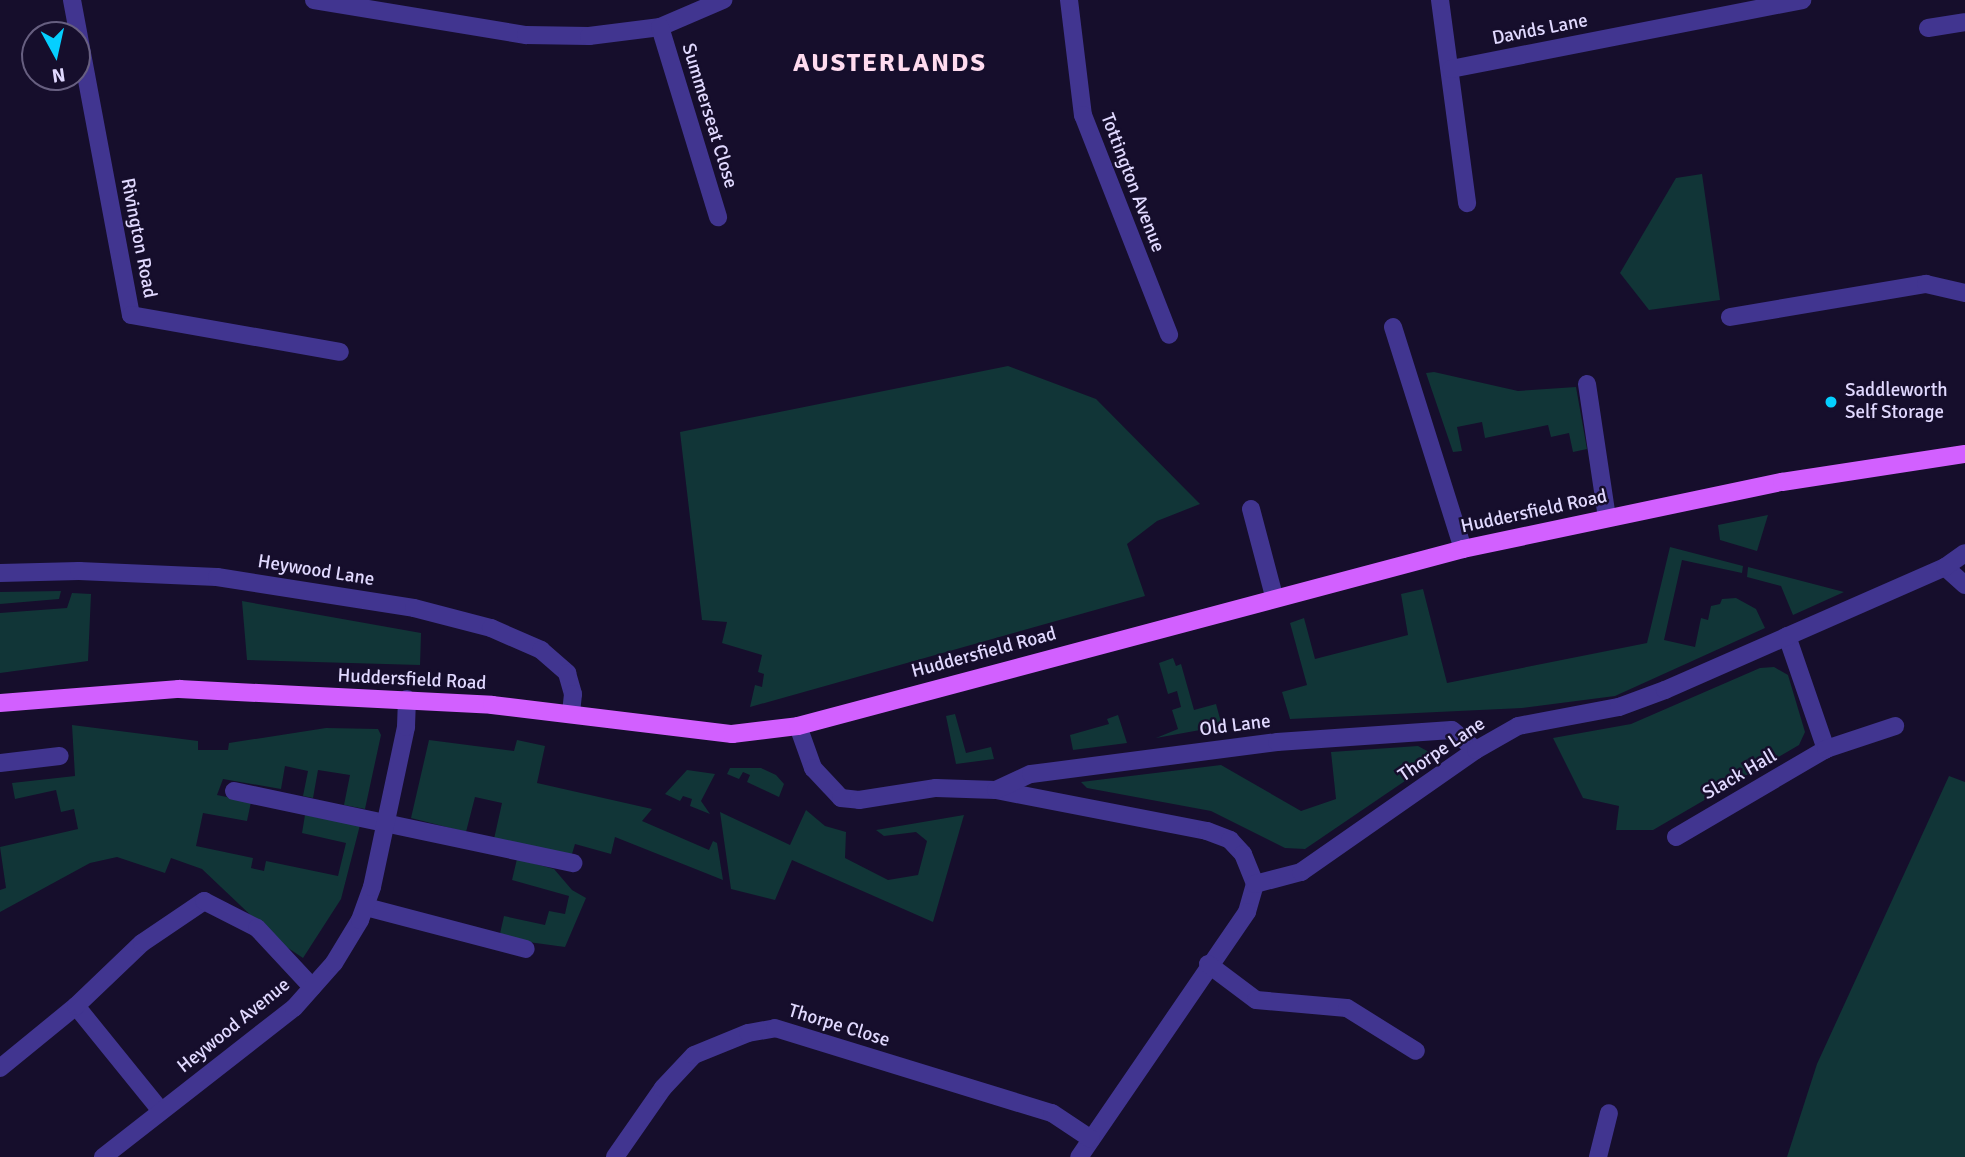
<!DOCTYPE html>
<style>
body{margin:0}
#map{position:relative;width:1965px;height:1157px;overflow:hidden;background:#160e2c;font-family:Signika,sans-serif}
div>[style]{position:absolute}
.green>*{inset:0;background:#113537}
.minor>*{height:18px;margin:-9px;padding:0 9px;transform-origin:9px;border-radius:9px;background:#413590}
.major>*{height:18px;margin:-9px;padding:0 9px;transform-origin:9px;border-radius:9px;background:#d260ff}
.dots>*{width:19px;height:19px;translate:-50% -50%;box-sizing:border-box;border:4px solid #160e2c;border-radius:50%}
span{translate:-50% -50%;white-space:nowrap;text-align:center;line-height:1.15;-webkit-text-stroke:5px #160e2c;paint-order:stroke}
.street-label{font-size:19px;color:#e1d9ff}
.poi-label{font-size:19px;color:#e1d9ff}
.left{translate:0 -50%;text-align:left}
.district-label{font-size:26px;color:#ffdbef;font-weight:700;letter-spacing:2px}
.north{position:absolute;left:21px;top:21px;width:70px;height:70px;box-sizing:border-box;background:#160e2c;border:2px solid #675f80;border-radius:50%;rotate:172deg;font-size:19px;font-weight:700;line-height:28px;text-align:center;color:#e1d9ff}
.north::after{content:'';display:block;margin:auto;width:24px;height:32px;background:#05cfff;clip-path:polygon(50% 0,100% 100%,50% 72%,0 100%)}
</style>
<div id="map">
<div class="green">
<div style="clip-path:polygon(1702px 174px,1720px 300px,1649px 310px,1620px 273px,1676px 178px)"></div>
<div style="clip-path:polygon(1008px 366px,1096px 399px,1200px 504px,1157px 521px,1127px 544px,1145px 596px,750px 707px,755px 685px,762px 687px,764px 674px,758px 672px,762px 655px,722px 643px,727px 622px,702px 620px,680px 432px)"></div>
<div style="clip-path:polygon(1434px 372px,1518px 391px,1576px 387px,1587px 449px,1573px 452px,1569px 433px,1551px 437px,1548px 425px,1485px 438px,1482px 422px,1457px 427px,1462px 451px,1453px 452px,1426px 373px)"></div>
<div style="clip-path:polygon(1768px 515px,1757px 551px,1720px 540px,1718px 525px)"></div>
<div style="clip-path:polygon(1670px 547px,1743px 566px,1742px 573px,1682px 560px,1664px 640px,1695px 647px,1701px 618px,1708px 620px,1711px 606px,1720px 604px,1722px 599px,1736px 598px,1756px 609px,1765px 628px,1615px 696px,1522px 708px,1290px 719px,1282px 692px,1307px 685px,1290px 623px,1304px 618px,1315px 659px,1408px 635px,1401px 594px,1423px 589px,1447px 683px,1647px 643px)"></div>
<div style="clip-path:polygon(1748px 567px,1844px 592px,1793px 615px,1781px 586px,1747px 577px)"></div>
<div style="clip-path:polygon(61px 591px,59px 599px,0 604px,0 592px)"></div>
<div style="clip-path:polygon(72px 593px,91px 594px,88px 661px,0 673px,0 613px,67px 608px)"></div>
<div style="clip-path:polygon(242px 601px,421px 633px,420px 665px,247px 660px)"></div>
<div style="clip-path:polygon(1173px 658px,1176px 666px,1181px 664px,1194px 710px,1216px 704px,1222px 726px,1156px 738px,1178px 729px,1172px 710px,1181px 707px,1177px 691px,1168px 694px,1159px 663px)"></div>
<div style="clip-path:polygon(1774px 667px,1788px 675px,1805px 732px,1799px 745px,1653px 830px,1616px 830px,1619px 806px,1583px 798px,1553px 738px,1631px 724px,1760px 668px)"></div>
<div style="clip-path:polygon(955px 714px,966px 753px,991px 747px,994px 759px,956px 764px,946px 716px)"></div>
<div style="clip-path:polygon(1118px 715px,1127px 743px,1073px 750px,1070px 735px,1109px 724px,1107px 719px)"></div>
<div style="clip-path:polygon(72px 725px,198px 741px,198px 750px,228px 750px,229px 743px,326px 728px,378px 729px,381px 735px,365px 809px,344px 805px,350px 775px,318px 770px,313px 798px,303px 796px,308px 771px,285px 766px,281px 789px,223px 779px,217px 795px,251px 802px,247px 821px,203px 813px,196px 846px,253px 858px,251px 868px,264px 871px,266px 861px,338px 876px,346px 843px,302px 833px,305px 815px,360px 825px,341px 899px,303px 958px,279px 942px,202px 869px,171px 858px,165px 873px,117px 857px,90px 863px,0 912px,0 890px,6px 888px,0 847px,78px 829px,74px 809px,61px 812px,56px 790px,15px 799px,12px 783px,75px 776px)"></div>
<div style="clip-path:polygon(429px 740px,514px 751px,517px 740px,545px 746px,537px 783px,652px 809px,642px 821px,709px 850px,713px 841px,717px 843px,723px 880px,615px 837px,611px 854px,575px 844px,572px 854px,494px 839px,502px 803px,475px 797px,466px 832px,411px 818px)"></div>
<div style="clip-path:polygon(1418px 746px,1429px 752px,1427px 766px,1305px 849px,1285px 848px,1211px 811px,1087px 788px,1081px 782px,1221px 765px,1301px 811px,1336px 799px,1331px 752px)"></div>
<div style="clip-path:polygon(730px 768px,761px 768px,776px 775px,784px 784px,779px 797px,747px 782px,750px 775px,743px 772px,739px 779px,727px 774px)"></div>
<div style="clip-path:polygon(687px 770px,715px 774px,701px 801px,710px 814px,690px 806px,692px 799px,683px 796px,680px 801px,665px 794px)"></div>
<div style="clip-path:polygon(1949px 776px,1965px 782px,1965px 1157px,1787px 1157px,1817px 1064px)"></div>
<div style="clip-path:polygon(806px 810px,825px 826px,846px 832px,845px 858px,888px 880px,918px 875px,927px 841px,916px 832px,884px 836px,876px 830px,964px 815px,933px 922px,792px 860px,775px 900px,731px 889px,720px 812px,790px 845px)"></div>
<div style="clip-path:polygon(517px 859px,554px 869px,572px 890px,586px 898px,565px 947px,499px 938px,504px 916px,545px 925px,549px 911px,565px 914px,569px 896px,512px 880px)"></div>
</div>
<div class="minor">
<div style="left:72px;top:0;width:320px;rotate:79.4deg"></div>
<div style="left:131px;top:315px;width:212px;rotate:10deg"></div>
<div style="left:314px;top:0;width:215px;rotate:9.4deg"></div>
<div style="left:526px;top:35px;width:63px;rotate:0.9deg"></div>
<div style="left:589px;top:36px;width:72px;rotate:-7.2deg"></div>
<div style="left:660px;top:27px;width:69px;rotate:-23.2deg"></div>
<div style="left:1069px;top:0;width:116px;rotate:83.1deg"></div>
<div style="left:1083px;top:115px;width:236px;rotate:68.6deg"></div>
<div style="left:1440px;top:0;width:205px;rotate:82.4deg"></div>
<div style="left:660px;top:27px;width:199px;rotate:73deg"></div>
<div style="left:1928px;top:28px;width:37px;rotate:-9deg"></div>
<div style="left:1451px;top:69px;width:358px;rotate:-11.1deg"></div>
<div style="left:1730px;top:317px;width:199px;rotate:-9.6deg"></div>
<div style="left:1926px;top:284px;width:40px;rotate:13deg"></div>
<div style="left:1393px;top:327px;width:233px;rotate:72.5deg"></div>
<div style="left:1587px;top:384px;width:135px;rotate:81.5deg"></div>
<div style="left:1251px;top:509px;width:90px;rotate:75.2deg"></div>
<div style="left:1945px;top:567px;width:27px;rotate:42deg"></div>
<div style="left:0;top:573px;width:79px;rotate:-1.5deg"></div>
<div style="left:79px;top:571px;width:138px;rotate:2.5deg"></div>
<div style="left:217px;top:577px;width:199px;rotate:8.9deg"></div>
<div style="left:414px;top:608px;width:80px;rotate:14.6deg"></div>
<div style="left:491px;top:628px;width:55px;rotate:23.7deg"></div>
<div style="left:541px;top:650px;width:35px;rotate:41deg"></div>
<div style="left:567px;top:673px;width:22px;rotate:74deg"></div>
<div style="left:573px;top:694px;width:20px;rotate:96deg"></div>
<div style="left:1787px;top:636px;width:120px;rotate:71deg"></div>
<div style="left:798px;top:726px;width:45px;rotate:70.3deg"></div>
<div style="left:813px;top:768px;width:41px;rotate:47deg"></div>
<div style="left:841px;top:798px;width:18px;rotate:6deg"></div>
<div style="left:859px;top:800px;width:78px;rotate:-8.9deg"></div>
<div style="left:936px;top:788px;width:60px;rotate:1.9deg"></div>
<div style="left:996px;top:790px;width:215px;rotate:11deg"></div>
<div style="left:1207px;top:831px;width:25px;rotate:21deg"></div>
<div style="left:1230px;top:840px;width:19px;rotate:47deg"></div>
<div style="left:1243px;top:854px;width:32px;rotate:68deg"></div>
<div style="left:1255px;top:884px;width:29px;rotate:106deg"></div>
<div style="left:1247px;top:912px;width:297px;rotate:124.4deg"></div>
<div style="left:0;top:763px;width:60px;rotate:-6.7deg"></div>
<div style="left:996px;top:790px;width:38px;rotate:-25deg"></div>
<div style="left:1031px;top:774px;width:248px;rotate:-7.4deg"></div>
<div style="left:1277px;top:742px;width:175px;rotate:-3.9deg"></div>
<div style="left:1452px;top:730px;width:31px;rotate:40deg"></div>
<div style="left:234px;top:791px;width:347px;rotate:12deg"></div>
<div style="left:1676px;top:837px;width:174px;rotate:-30.4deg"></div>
<div style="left:1826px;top:749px;width:73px;rotate:-18.4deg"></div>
<div style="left:1255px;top:884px;width:48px;rotate:-14.6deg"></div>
<div style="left:1301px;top:872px;width:213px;rotate:-34.9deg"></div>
<div style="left:1476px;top:750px;width:48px;rotate:-29.7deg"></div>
<div style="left:1518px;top:726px;width:103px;rotate:-10.7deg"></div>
<div style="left:1619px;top:707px;width:49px;rotate:-20.3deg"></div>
<div style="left:1665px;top:690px;width:306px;rotate:-23.7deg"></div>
<div style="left:1945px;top:567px;width:24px;rotate:-35deg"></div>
<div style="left:366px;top:907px;width:165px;rotate:14.7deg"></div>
<div style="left:1208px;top:964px;width:60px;rotate:36.9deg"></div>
<div style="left:1256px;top:1000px;width:91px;rotate:5deg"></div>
<div style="left:1347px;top:1008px;width:81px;rotate:31.9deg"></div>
<div style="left:76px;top:1006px;width:135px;rotate:51deg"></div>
<div style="left:0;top:1068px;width:98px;rotate:-39.2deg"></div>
<div style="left:76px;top:1006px;width:91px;rotate:-43.7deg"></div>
<div style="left:142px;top:943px;width:75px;rotate:-34.1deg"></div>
<div style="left:204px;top:901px;width:59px;rotate:27deg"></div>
<div style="left:257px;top:928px;width:81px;rotate:47deg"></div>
<div style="left:103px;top:1157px;width:242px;rotate:-38deg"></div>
<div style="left:294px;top:1008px;width:60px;rotate:-48.4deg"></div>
<div style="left:334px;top:963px;width:50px;rotate:-58.8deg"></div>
<div style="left:360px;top:920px;width:35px;rotate:-70deg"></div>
<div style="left:372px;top:887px;width:164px;rotate:-78deg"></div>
<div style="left:406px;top:727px;width:28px;rotate:-88deg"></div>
<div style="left:615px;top:1157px;width:84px;rotate:-55.2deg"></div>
<div style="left:663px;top:1088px;width:45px;rotate:-46.8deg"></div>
<div style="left:694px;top:1055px;width:58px;rotate:-22.2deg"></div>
<div style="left:748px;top:1033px;width:27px;rotate:-10deg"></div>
<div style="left:775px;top:1028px;width:290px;rotate:17.1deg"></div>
<div style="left:1052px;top:1113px;width:47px;rotate:33.7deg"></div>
<div style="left:1598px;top:1157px;width:45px;rotate:-76deg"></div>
</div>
<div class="major">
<div style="left:0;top:703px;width:180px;rotate:-4.5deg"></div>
<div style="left:179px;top:689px;width:313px;rotate:2.9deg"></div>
<div style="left:492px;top:705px;width:242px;rotate:6.9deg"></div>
<div style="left:732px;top:734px;width:66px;rotate:-6.9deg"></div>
<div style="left:798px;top:726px;width:688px;rotate:-14.9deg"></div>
<div style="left:1463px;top:549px;width:326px;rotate:-11.9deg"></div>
<div style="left:1782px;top:482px;width:185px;rotate:-8.7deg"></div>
</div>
<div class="dots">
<div style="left:1831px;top:402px;background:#05cfff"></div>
</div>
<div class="street-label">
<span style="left:1540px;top:30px;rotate:-11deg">Davids Lane</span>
<span style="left:709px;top:116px;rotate:73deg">Summerseat Close</span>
<span style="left:1132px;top:183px;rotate:69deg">Tottington Avenue</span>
<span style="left:138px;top:238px;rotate:79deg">Rivington Road</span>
<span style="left:1534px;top:512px;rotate:-12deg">Huddersfield Road</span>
<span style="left:316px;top:571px;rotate:9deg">Heywood Lane</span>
<span style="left:984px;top:653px;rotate:-15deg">Huddersfield Road</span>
<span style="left:412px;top:680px;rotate:3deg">Huddersfield Road</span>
<span style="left:1235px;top:726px;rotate:-7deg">Old Lane</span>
<span style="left:1442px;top:750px;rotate:-34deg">Thorpe Lane</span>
<span style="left:1740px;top:775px;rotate:-30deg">Slack Hall</span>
<span style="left:234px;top:1026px;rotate:-39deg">Heywood Avenue</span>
<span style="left:839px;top:1026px;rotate:17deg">Thorpe Close</span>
</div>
<div class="poi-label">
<span class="left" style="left:1845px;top:402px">Saddleworth<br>Self Storage</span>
</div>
<div class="district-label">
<span style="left:890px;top:64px">AUSTERLANDS</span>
</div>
<div class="north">N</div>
</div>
